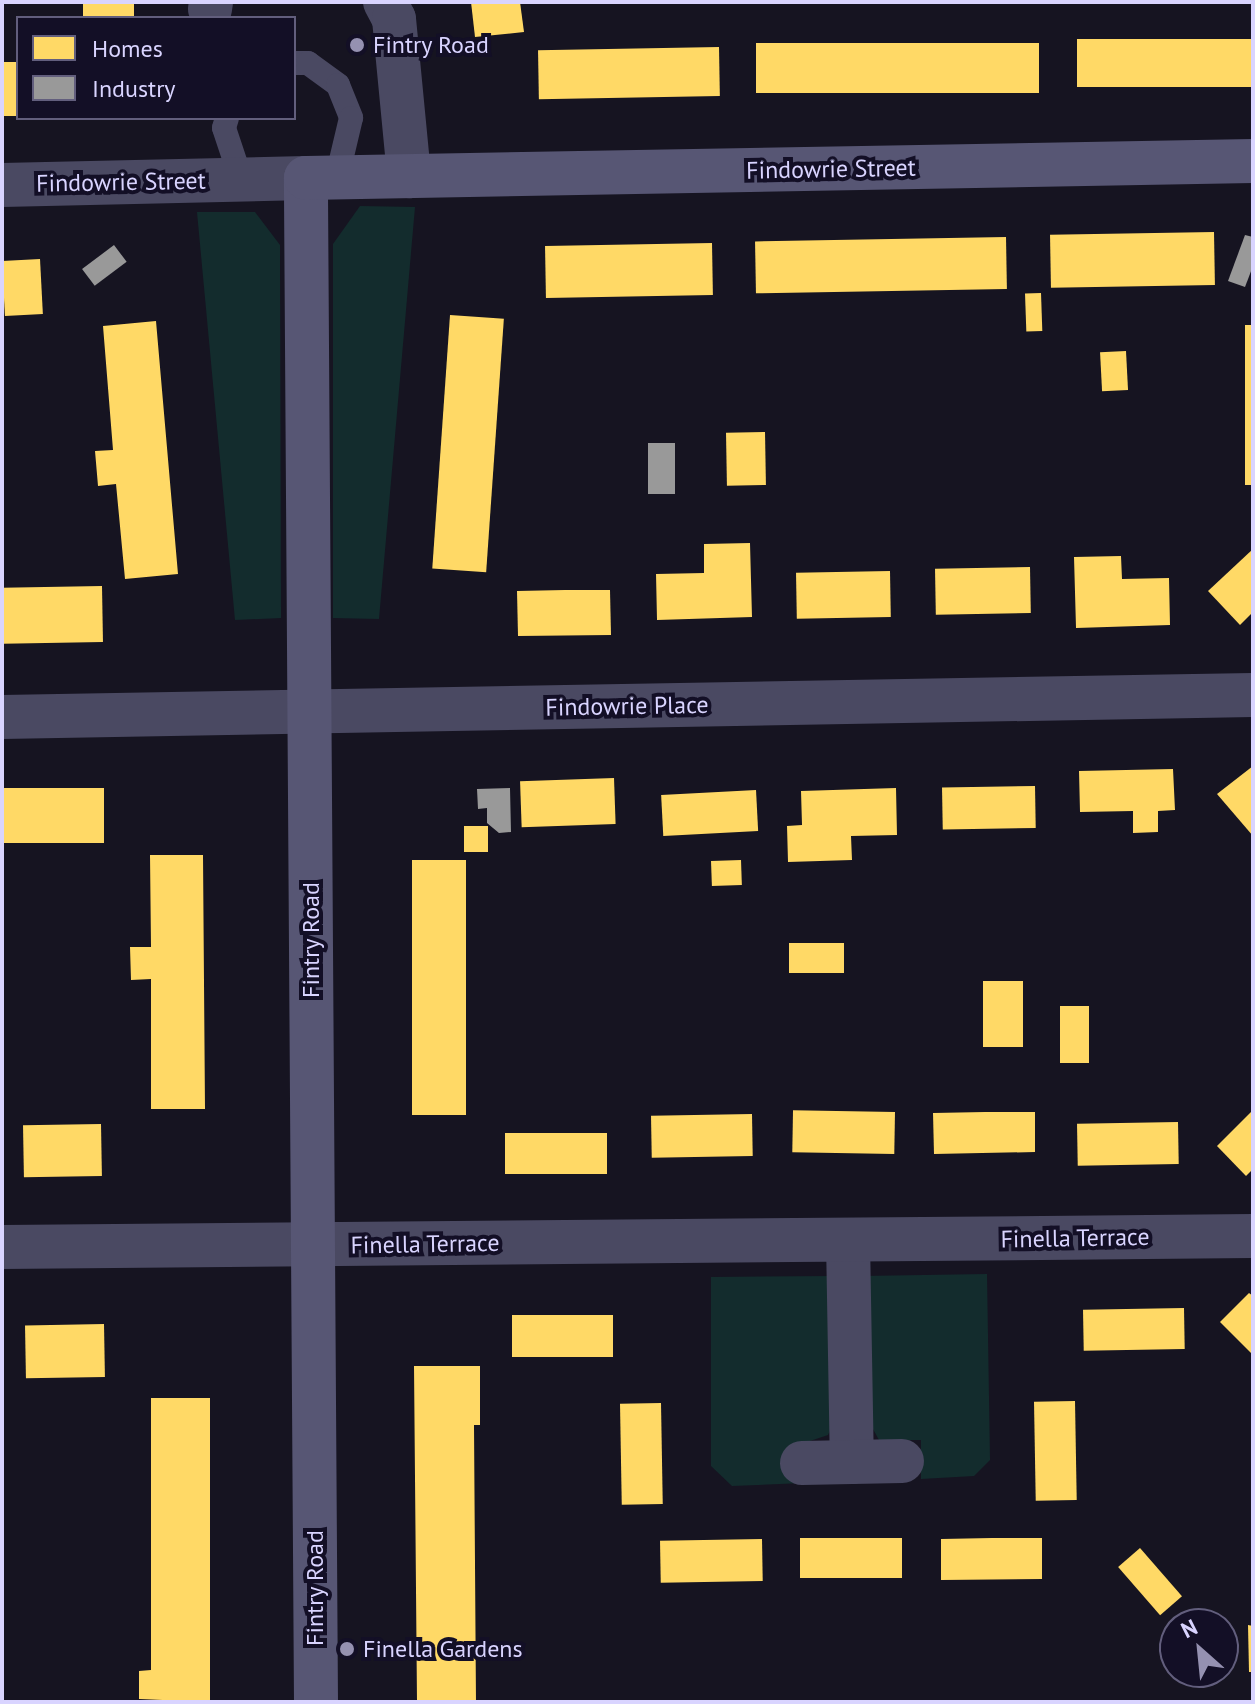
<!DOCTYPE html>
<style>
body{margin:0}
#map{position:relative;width:1255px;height:1704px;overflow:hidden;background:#161421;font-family:"PT Sans",sans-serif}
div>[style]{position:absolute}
.green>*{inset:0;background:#132c2d}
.homes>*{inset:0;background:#ffd966;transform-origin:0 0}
.industry>*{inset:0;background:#999;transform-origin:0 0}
.lane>*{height:24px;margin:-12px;padding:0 12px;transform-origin:12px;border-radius:12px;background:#4a4962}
.street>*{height:44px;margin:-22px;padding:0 22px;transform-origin:22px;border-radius:22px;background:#4a4962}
.secondary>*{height:44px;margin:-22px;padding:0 22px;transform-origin:22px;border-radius:22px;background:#575674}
.dots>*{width:22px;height:22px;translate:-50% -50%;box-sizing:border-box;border:4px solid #130f26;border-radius:50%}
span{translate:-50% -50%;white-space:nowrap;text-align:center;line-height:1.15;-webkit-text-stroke:8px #130f26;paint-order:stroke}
.poi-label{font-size:24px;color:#d9d4ff}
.left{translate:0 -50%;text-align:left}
.street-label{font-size:24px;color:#d9d4ff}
.frame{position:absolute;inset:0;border:4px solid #d9d4ff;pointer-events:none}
.legend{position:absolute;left:16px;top:16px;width:280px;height:104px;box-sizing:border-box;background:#130f26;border:2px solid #625e7d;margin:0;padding:10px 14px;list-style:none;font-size:24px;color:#d9d4ff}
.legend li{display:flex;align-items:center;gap:16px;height:40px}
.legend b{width:40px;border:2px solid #625e7d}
.north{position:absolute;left:1159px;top:1608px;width:80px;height:80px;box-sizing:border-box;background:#130f26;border:2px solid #625e7d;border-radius:50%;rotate:333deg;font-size:22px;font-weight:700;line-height:32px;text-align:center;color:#d9d4ff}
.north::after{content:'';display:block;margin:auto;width:28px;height:36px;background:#9591b1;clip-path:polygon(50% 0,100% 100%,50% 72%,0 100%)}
</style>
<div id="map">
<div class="green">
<div style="clip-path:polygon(360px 206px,415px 207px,379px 619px,333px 618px,333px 244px)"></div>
<div style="clip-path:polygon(197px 212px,255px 212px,280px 245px,281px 618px,235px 620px)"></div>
<div style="clip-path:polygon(987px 1274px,990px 1460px,974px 1476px,921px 1479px,921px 1440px,879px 1440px,862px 1409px,861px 1276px)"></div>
<div style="clip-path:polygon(836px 1276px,839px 1410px,828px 1435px,801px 1444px,803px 1483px,732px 1486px,711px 1466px,711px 1277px)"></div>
</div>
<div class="homes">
<div style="left:83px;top:2px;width:51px;height:16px"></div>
<div style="clip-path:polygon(471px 2px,520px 2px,524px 32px,475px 37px)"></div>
<div style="left:1253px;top:39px;width:48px;height:176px;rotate:90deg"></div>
<div style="left:1039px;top:43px;width:50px;height:283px;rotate:90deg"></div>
<div style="left:719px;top:47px;width:49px;height:181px;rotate:89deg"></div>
<div style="left:2px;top:62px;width:16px;height:54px"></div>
<div style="left:1214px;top:232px;width:53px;height:164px;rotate:89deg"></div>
<div style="left:1006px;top:237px;width:52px;height:251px;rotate:89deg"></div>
<div style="left:712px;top:243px;width:52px;height:167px;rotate:89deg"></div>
<div style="left:40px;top:259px;width:55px;height:38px;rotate:87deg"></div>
<div style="left:1041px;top:293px;width:38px;height:16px;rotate:88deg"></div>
<div style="left:450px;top:315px;width:54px;height:254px;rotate:4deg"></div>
<div style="clip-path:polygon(156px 321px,178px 574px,125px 579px,116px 484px,98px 486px,95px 451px,113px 450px,103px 326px)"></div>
<div style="left:1245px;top:325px;width:8px;height:160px"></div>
<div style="left:1126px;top:351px;width:39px;height:26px;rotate:87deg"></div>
<div style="left:765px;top:432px;width:53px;height:39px;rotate:89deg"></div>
<div style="clip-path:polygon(750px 543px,752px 617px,657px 620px,656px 574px,704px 573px,704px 544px)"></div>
<div style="clip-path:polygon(1253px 549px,1253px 612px,1240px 625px,1208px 591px)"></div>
<div style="clip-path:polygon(1121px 556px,1122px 579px,1169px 578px,1170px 625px,1076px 628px,1074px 557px)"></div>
<div style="left:1030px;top:567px;width:46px;height:95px;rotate:89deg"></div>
<div style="left:890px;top:571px;width:46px;height:94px;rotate:89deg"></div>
<div style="left:102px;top:586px;width:56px;height:100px;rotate:89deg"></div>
<div style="clip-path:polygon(565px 590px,610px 590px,611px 635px,518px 636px,517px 591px)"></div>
<div style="clip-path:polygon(1253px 766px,1253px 836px,1217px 794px)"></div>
<div style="clip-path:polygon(1173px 769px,1175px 810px,1158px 811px,1158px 832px,1133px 833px,1133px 811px,1080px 812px,1079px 771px)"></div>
<div style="left:614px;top:778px;width:46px;height:94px;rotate:88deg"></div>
<div style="left:1035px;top:786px;width:42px;height:93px;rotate:89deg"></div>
<div style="left:2px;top:788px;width:102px;height:55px"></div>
<div style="clip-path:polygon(896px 788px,897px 835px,851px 836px,852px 860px,788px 862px,787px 826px,802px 825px,801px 791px)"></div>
<div style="left:756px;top:790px;width:41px;height:95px;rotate:87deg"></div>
<div style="left:464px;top:826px;width:24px;height:26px"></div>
<div style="clip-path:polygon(150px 855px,203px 855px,205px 1109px,151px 1109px,151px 979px,131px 980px,130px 947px,151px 947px)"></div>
<div style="left:412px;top:860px;width:54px;height:255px"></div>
<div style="left:741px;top:860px;width:25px;height:30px;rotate:88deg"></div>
<div style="left:789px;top:943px;width:55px;height:30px"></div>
<div style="left:983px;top:981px;width:40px;height:66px"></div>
<div style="left:1060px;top:1006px;width:29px;height:57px"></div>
<div style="clip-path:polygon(1253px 1110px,1253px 1169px,1246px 1176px,1217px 1146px)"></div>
<div style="left:895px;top:1112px;width:42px;height:102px;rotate:91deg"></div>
<div style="clip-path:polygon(985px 1112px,1035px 1112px,1035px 1152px,934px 1154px,933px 1113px)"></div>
<div style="left:752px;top:1114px;width:42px;height:101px;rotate:89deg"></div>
<div style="left:1178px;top:1122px;width:42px;height:101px;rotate:89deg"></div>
<div style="left:101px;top:1124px;width:52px;height:78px;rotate:89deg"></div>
<div style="left:505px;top:1133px;width:102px;height:41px"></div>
<div style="clip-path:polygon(1249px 1293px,1253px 1296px,1253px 1355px,1220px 1322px)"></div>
<div style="left:1184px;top:1308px;width:41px;height:101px;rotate:89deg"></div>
<div style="left:613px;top:1315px;width:42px;height:101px;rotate:90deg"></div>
<div style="left:104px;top:1324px;width:53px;height:79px;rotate:89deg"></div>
<div style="clip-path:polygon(414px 1366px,480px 1366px,480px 1425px,474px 1425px,476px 1702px,417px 1702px)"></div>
<div style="clip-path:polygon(151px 1398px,210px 1398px,210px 1702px,139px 1699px,139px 1671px,151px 1670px)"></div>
<div style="left:1075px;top:1401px;width:99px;height:41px;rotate:89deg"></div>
<div style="left:661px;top:1403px;width:101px;height:41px;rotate:89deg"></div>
<div style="left:902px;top:1538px;width:40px;height:102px;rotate:90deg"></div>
<div style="clip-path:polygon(992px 1538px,1042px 1538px,1042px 1579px,941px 1580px,941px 1539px)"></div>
<div style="left:762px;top:1539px;width:42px;height:102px;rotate:89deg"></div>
<div style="left:1140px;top:1548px;width:64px;height:29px;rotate:49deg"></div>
<div style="clip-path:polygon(1248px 1625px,1253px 1626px,1253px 1672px,1249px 1672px)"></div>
</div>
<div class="industry">
<div style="clip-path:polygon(1245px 235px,1253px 237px,1253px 266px,1245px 287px,1228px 281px)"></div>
<div style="left:114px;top:245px;width:21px;height:40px;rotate:53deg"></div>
<div style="left:675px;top:443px;width:51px;height:27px;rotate:90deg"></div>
<div style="clip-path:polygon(510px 788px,511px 832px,499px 833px,487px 823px,487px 808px,478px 809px,477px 789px)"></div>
</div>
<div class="lane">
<div style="left:294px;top:63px;width:14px"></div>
<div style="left:308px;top:63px;width:37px;rotate:36deg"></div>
<div style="left:338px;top:85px;width:35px;rotate:68deg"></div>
<div style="left:351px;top:118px;width:61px;rotate:103.3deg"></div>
<div style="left:227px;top:118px;width:10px;rotate:107deg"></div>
<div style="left:224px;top:128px;width:54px;rotate:71.6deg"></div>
</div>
<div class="street">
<div style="left:385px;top:2px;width:19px;rotate:62deg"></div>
<div style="left:394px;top:19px;width:158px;rotate:84.5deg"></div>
<div style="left:210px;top:9px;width:7px;rotate:-82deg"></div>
<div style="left:2px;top:185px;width:304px;rotate:-1.3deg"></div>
<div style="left:2px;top:717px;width:1251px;rotate:-1.01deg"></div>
<div style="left:848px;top:1240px;width:222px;rotate:89deg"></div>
<div style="left:2px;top:1247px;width:1251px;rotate:-0.5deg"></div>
<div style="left:802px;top:1463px;width:100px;rotate:-1.1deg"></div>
</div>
<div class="secondary">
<div style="left:316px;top:1702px;width:1524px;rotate:-90.38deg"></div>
<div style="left:306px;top:178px;width:947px;rotate:-1.03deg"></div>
</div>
<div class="dots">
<div style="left:357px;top:45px;background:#9591b1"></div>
<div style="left:347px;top:1649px;background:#9591b1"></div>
</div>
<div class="poi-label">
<span class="left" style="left:373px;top:45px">Fintry Road</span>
<span class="left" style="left:363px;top:1649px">Finella Gardens</span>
</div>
<div class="street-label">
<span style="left:831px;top:169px;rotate:-1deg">Findowrie Street</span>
<span style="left:121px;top:182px;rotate:-1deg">Findowrie Street</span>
<span style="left:627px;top:706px;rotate:-1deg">Findowrie Place</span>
<span style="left:311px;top:940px;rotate:-90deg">Fintry Road</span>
<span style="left:1075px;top:1238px;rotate:-1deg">Finella Terrace</span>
<span style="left:425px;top:1244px;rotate:-1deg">Finella Terrace</span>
<span style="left:315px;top:1588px;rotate:-90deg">Fintry Road</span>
</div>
<div class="frame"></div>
<ul class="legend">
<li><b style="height:22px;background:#ffd966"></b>Homes</li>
<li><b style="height:22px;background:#999"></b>Industry</li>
</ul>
<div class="north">N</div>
</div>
